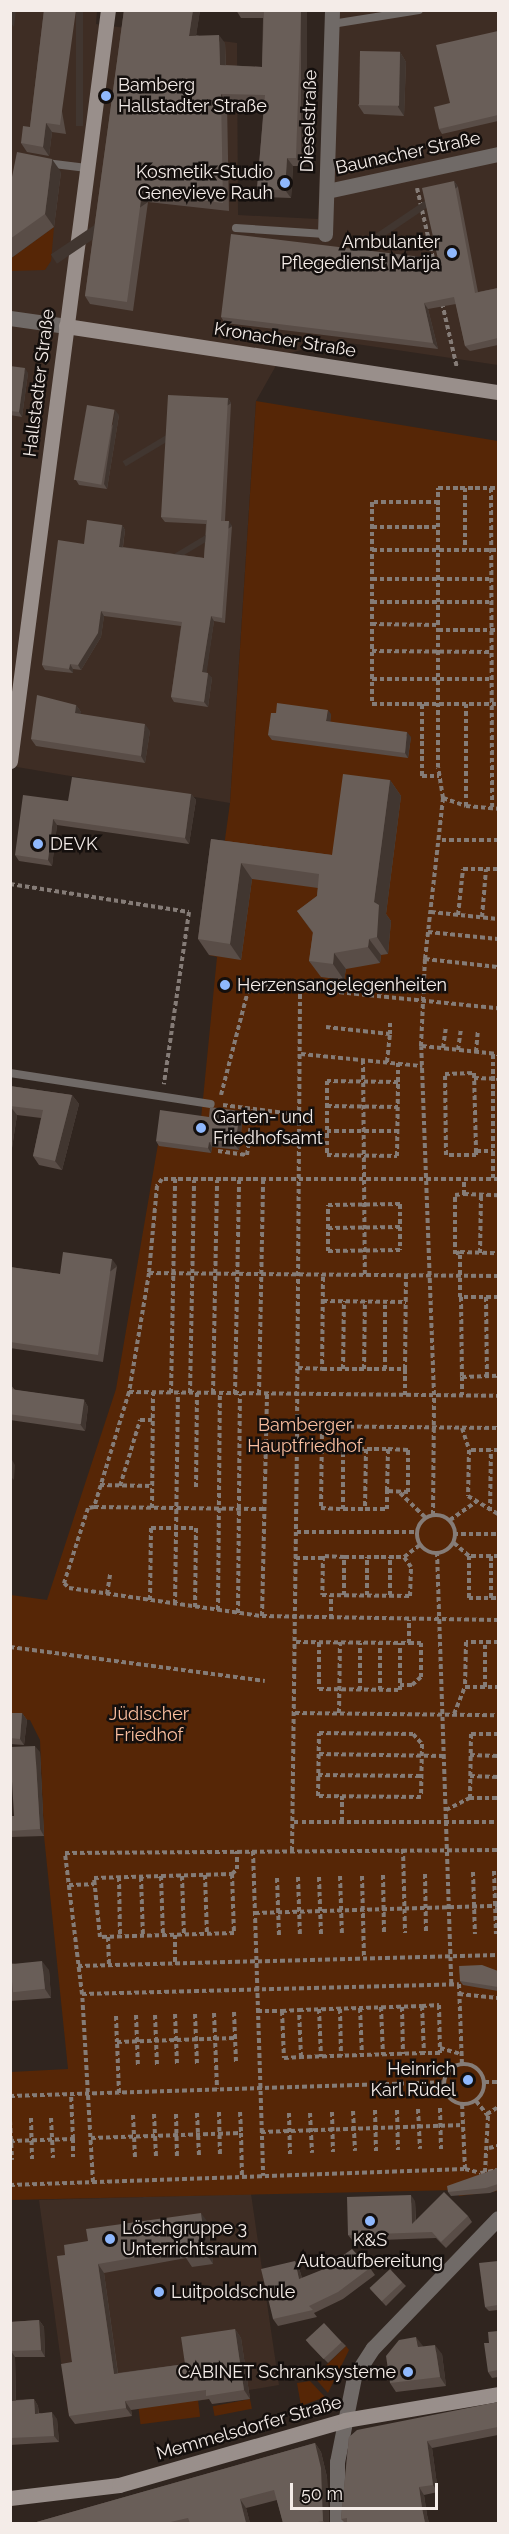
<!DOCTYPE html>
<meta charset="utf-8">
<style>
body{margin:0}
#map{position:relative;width:509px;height:2534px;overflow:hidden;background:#30251f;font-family:Raleway,sans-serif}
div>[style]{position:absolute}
.built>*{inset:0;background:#3e2d24}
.green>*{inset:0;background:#562606;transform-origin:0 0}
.path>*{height:4px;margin-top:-2px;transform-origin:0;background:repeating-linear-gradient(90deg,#857c77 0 4.5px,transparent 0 7.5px)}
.path>.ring{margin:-2px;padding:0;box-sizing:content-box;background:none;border:4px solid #857c77;border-radius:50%}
.lane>*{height:8px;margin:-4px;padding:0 4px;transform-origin:4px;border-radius:4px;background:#706a67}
.street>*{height:15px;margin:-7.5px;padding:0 7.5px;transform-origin:7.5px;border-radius:7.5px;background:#706a67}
.secondary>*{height:15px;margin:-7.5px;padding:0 7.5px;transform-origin:7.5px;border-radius:7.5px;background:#998f8b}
.wall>*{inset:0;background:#594d47}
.shaded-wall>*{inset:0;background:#413630;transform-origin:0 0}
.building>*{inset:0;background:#695e58;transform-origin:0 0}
.dots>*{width:16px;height:16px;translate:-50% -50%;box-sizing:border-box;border:3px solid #140f0d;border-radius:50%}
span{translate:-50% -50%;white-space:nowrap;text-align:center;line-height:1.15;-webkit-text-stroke:5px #140f0d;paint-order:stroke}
.poi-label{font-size:18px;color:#f4ece8}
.left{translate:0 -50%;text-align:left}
.right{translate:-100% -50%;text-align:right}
.street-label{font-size:18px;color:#f4ece8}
.park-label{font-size:18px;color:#fabe9f}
.frame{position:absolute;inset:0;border:12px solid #f4ece8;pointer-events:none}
.scale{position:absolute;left:290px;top:2483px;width:148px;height:27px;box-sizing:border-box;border:3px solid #f4ece8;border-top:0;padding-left:8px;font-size:18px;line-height:21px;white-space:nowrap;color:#f4ece8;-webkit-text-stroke:4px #140f0d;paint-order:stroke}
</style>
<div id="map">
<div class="built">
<div style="clip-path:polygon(10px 11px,97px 11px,96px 24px,237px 43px,238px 215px,318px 219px,326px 11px,498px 11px,498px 365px,336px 341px,282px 355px,256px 401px,230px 803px,11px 766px)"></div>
<div style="clip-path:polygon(251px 2194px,279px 2385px,249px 2390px,250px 2399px,212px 2404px,211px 2399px,131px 2410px,132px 2416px,83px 2423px,81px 2412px,68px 2413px,39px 2200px)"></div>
</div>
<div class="green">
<div style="clip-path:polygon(54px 227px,51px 261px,45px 270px,11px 271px,10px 259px)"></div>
<div style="clip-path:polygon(256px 401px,498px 441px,498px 2191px,459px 2196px,458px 2190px,11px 2200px,11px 2072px,68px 2069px,44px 1836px,40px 1740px,30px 1720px,11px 1718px,11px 1595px,47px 1600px,116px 1389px,163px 1115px,201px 1119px,217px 957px,209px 955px,230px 803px)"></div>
<div style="clip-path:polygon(346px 2346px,349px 2350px,328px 2393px,314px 2377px)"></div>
<div style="clip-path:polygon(310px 2381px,325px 2397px,301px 2406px,297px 2383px)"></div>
<div style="left:250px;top:2399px;width:10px;height:38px;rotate:79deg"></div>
<div style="left:198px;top:2400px;width:17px;height:60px;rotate:83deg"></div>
</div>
<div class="path">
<div style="left:417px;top:188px;width:77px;rotate:77.2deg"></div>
<div style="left:442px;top:303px;width:67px;rotate:77deg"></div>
<div style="left:465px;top:488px;width:62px;rotate:90deg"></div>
<div style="left:491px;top:488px;width:320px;rotate:89.8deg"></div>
<div style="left:438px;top:502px;width:66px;rotate:180deg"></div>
<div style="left:372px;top:502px;width:202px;rotate:90deg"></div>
<div style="left:372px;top:704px;width:126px"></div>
<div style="left:372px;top:527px;width:66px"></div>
<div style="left:372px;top:550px;width:126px"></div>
<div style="left:372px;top:579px;width:119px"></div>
<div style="left:372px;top:602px;width:119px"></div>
<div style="left:372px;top:624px;width:66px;rotate:0.9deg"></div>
<div style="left:438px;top:630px;width:60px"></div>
<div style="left:372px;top:651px;width:119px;rotate:0.5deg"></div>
<div style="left:372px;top:679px;width:119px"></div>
<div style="left:422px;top:704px;width:72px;rotate:90deg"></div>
<div style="left:422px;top:776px;width:17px"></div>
<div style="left:443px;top:798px;width:24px;rotate:19deg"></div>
<div style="left:466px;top:806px;width:32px;rotate:5deg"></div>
<div style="left:466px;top:806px;width:102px;rotate:-90deg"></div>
<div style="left:442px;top:840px;width:56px"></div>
<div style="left:10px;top:884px;width:181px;rotate:8.9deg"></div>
<div style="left:189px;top:912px;width:174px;rotate:98.3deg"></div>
<div style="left:431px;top:912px;width:67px;rotate:6deg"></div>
<div style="left:458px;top:915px;width:46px;rotate:-83.8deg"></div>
<div style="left:463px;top:869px;width:35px"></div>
<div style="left:482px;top:917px;width:48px;rotate:-85.2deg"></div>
<div style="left:428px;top:932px;width:70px;rotate:5.7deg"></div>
<div style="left:425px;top:959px;width:73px;rotate:6.3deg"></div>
<div style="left:326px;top:1027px;width:64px;rotate:6.2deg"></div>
<div style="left:390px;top:1034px;width:11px;rotate:-90deg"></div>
<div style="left:422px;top:1046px;width:76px;rotate:6deg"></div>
<div style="left:443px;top:1048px;width:21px;rotate:-82deg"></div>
<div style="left:458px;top:1050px;width:22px;rotate:-82deg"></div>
<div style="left:476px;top:1052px;width:22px;rotate:-85deg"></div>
<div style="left:301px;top:1054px;width:122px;rotate:5.7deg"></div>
<div style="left:493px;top:1054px;width:125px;rotate:90deg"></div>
<div style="left:363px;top:1060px;width:217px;rotate:89.5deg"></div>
<div style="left:387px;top:1062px;width:28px;rotate:-84deg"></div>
<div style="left:474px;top:1078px;width:24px;rotate:2deg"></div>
<div style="left:398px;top:1082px;width:71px;rotate:-179.2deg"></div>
<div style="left:327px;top:1081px;width:74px;rotate:90deg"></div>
<div style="left:327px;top:1155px;width:70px;rotate:0.8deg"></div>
<div style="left:397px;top:1156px;width:74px;rotate:-89.2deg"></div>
<div style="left:398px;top:1082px;width:19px;rotate:-90deg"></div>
<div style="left:221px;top:1095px;width:116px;rotate:-75.5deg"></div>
<div style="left:250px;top:983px;width:249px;rotate:5.8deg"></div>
<div style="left:223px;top:1105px;width:78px;rotate:7.4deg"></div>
<div style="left:327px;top:1106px;width:71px;rotate:0.8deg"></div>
<div style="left:327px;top:1131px;width:71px"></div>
<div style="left:218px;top:1151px;width:29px;rotate:8deg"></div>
<div style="left:247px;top:1155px;width:46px;rotate:-82.6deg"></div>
<div style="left:476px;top:1151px;width:4px;rotate:90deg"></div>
<div style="left:476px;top:1155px;width:30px;rotate:180deg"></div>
<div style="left:446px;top:1155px;width:81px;rotate:-90.7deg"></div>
<div style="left:445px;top:1074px;width:29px;rotate:-2deg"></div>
<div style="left:474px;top:1073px;width:78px;rotate:88.5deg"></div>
<div style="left:476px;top:1151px;width:17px"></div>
<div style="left:498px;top:1179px;width:336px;rotate:180deg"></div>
<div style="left:162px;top:1179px;width:9px;rotate:126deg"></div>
<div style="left:157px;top:1186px;width:87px;rotate:95.3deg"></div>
<div style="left:149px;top:1273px;width:121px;rotate:99.5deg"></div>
<div style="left:129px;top:1392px;width:120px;rotate:106.9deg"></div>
<div style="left:94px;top:1507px;width:6px;rotate:171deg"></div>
<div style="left:88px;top:1508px;width:79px;rotate:107.7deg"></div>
<div style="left:64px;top:1583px;width:7px;rotate:45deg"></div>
<div style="left:69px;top:1588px;width:195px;rotate:8.3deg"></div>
<div style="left:262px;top:1616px;width:236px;rotate:1deg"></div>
<div style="left:464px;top:1194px;width:34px;rotate:2deg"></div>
<div style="left:400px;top:1204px;width:46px;rotate:90deg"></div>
<div style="left:400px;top:1250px;width:72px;rotate:179.2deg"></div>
<div style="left:328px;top:1251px;width:46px;rotate:-90deg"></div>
<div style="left:328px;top:1205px;width:72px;rotate:-0.8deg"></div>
<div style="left:328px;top:1228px;width:72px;rotate:-0.8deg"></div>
<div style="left:460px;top:1252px;width:38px;rotate:2deg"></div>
<div style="left:480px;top:1253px;width:58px;rotate:-89deg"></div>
<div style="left:149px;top:1273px;width:349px;rotate:0.5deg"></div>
<div style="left:323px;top:1277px;width:92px;rotate:90.6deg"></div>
<div style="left:322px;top:1369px;width:83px"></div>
<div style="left:405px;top:1369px;width:26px;rotate:90deg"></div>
<div style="left:460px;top:1297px;width:45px;rotate:-90deg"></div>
<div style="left:460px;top:1252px;width:5px;rotate:158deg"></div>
<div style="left:455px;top:1254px;width:59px;rotate:-90deg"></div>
<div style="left:455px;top:1195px;width:9px;rotate:-6deg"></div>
<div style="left:464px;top:1194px;width:15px;rotate:-90deg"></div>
<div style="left:486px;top:1297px;width:80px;rotate:89.3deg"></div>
<div style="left:498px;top:1297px;width:37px;rotate:180deg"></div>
<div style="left:461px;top:1297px;width:80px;rotate:89.3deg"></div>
<div style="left:462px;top:1377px;width:36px;rotate:-2deg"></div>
<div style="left:323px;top:1301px;width:83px;rotate:0.7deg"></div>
<div style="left:298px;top:1368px;width:24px;rotate:2deg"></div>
<div style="left:343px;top:1369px;width:68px;rotate:-89.2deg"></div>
<div style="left:364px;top:1369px;width:68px;rotate:-89.2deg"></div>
<div style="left:385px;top:1369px;width:68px;rotate:-90deg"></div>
<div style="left:405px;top:1369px;width:92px;rotate:-89.4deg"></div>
<div style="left:462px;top:1377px;width:18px;rotate:90deg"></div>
<div style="left:129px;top:1392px;width:369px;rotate:0.6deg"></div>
<div style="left:171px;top:1393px;width:214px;rotate:-88.9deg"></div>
<div style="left:190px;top:1393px;width:213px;rotate:-88.9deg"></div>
<div style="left:213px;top:1393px;width:213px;rotate:-88.9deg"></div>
<div style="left:235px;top:1394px;width:214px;rotate:-88.9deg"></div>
<div style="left:259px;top:1394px;width:213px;rotate:-88.9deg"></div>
<div style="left:297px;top:1426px;width:438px;rotate:-89.6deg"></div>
<div style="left:322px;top:1427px;width:81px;rotate:90.7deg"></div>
<div style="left:321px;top:1508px;width:22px;rotate:3deg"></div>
<div style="left:343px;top:1509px;width:60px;rotate:-90deg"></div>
<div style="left:462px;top:1428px;width:23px;rotate:72deg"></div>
<div style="left:322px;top:1449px;width:66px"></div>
<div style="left:366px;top:1449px;width:60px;rotate:91deg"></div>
<div style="left:365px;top:1509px;width:22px"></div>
<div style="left:387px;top:1509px;width:18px;rotate:-90deg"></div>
<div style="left:387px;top:1491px;width:42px;rotate:-88.6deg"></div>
<div style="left:388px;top:1449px;width:20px;rotate:3deg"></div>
<div style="left:408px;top:1450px;width:42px;rotate:90deg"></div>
<div style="left:408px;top:1492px;width:21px;rotate:-177deg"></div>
<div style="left:498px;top:1450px;width:29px;rotate:180deg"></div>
<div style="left:469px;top:1450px;width:46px;rotate:91.2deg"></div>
<div style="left:468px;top:1496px;width:35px;rotate:31deg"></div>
<div style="left:100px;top:1485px;width:52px;rotate:1.1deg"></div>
<div style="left:120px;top:1486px;width:69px;rotate:-73.1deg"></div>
<div style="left:140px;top:1420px;width:13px"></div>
<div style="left:196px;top:1487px;width:94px;rotate:-89.4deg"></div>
<div style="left:400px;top:1493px;width:35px;rotate:44deg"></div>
<div style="left:94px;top:1507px;width:170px;rotate:0.7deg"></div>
<div style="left:152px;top:1508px;width:116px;rotate:-89.5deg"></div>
<div style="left:343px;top:1509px;width:22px"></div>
<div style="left:490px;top:1511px;width:61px;rotate:-89.1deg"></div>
<div class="ring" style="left:417px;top:1515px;width:34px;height:34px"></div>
<div style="left:433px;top:1515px;width:120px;rotate:-89.5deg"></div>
<div style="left:434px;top:1395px;width:349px;rotate:-92.1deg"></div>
<div style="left:421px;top:1046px;width:87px;rotate:-87.4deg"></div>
<div style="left:425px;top:959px;width:162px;rotate:-83.6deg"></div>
<div style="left:443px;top:798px;width:31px;rotate:-99deg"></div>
<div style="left:438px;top:767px;width:279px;rotate:-90deg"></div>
<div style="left:438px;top:488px;width:60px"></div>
<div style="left:450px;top:1520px;width:32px;rotate:-35deg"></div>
<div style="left:297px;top:1532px;width:121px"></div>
<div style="left:454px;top:1534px;width:44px"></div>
<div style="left:454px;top:1543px;width:20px;rotate:41deg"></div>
<div style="left:437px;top:1552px;width:432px;rotate:88.1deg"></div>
<div style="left:498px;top:1556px;width:29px;rotate:180deg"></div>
<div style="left:469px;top:1556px;width:42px;rotate:90deg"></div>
<div style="left:469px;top:1598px;width:29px"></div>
<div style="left:344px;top:1557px;width:60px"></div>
<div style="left:404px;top:1557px;width:20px;rotate:-37deg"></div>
<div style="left:296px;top:1558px;width:27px"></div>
<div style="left:107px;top:1594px;width:20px;rotate:-81deg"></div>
<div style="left:344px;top:1595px;width:38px;rotate:-90deg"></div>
<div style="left:344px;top:1557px;width:21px;rotate:-177deg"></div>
<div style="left:323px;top:1556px;width:39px;rotate:91deg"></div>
<div style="left:322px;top:1595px;width:88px;rotate:0.7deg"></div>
<div style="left:410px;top:1596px;width:29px;rotate:-88deg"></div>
<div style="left:411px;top:1567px;width:12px;rotate:-125deg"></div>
<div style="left:367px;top:1595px;width:38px;rotate:-90deg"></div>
<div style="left:390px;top:1595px;width:38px;rotate:-90deg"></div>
<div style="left:491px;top:1598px;width:42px;rotate:-90deg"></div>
<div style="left:150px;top:1600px;width:72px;rotate:-89.2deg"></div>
<div style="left:151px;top:1528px;width:45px"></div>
<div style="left:196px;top:1528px;width:79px;rotate:90.7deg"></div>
<div style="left:175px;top:1604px;width:211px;rotate:-89.2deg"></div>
<div style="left:218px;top:1610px;width:217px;rotate:-89.5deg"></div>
<div style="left:238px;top:1613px;width:219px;rotate:-89.5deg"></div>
<div style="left:262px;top:1616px;width:222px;rotate:-88.7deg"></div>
<div style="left:331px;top:1619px;width:24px;rotate:-90deg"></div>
<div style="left:296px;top:1642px;width:113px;rotate:0.5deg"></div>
<div style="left:409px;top:1643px;width:23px;rotate:-90deg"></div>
<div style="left:319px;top:1642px;width:47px;rotate:90deg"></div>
<div style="left:319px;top:1689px;width:81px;rotate:0.7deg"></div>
<div style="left:400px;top:1690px;width:47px;rotate:-90deg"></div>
<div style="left:498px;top:1642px;width:32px;rotate:180deg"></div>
<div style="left:466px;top:1642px;width:45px;rotate:91.3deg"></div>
<div style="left:465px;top:1687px;width:33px"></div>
<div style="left:10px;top:1647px;width:257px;rotate:7.6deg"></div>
<div style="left:400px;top:1685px;width:12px"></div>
<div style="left:412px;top:1685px;width:12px;rotate:-42deg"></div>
<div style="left:421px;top:1677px;width:34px;rotate:-90deg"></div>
<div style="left:421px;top:1643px;width:12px;rotate:180deg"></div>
<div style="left:485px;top:1687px;width:45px;rotate:-90deg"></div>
<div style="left:360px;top:1690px;width:47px;rotate:-90deg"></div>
<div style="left:380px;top:1690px;width:47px;rotate:-90deg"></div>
<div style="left:295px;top:1713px;width:203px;rotate:0.6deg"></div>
<div style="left:339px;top:1713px;width:71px;rotate:-89.2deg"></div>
<div style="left:454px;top:1714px;width:29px;rotate:-68deg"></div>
<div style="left:319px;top:1733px;width:94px;rotate:0.6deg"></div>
<div style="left:413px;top:1734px;width:13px;rotate:48deg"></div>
<div style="left:422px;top:1744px;width:53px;rotate:91.1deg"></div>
<div style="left:421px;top:1797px;width:103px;rotate:-179.4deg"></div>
<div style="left:318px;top:1796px;width:63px;rotate:-89.1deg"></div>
<div style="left:498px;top:1734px;width:27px;rotate:180deg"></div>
<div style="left:471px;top:1734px;width:64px;rotate:90.9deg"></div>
<div style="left:470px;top:1798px;width:28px"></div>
<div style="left:319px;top:1754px;width:125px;rotate:0.9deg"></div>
<div style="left:470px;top:1755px;width:28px;rotate:2deg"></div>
<div style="left:318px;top:1775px;width:104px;rotate:0.6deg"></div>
<div style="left:470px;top:1776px;width:28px;rotate:2deg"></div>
<div style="left:446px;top:1810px;width:27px;rotate:-27deg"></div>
<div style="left:294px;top:1822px;width:204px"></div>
<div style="left:342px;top:1822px;width:26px;rotate:-90deg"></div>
<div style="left:403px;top:1849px;width:84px;rotate:88.6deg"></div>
<div style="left:253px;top:1851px;width:325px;rotate:88.2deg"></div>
<div style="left:292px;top:1851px;width:425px;rotate:-89.3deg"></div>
<div style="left:297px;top:1426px;width:201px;rotate:0.6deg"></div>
<div style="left:494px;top:1871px;width:63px;rotate:88.2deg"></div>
<div style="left:473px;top:1872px;width:62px;rotate:88.2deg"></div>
<div style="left:232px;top:1874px;width:59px;rotate:88.1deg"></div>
<div style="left:234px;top:1933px;width:134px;rotate:178.3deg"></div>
<div style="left:100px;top:1937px;width:59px;rotate:-95.8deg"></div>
<div style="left:94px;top:1878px;width:138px;rotate:-1.7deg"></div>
<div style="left:232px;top:1874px;width:7px;rotate:-45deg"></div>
<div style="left:237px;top:1869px;width:18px;rotate:-90deg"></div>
<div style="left:425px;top:1874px;width:59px;rotate:89deg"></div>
<div style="left:205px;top:1875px;width:59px;rotate:88.1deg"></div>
<div style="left:383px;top:1875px;width:58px;rotate:89deg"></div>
<div style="left:161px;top:1876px;width:59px;rotate:88.1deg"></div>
<div style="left:182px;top:1876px;width:59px;rotate:88.1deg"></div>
<div style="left:340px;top:1876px;width:59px;rotate:88.1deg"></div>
<div style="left:362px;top:1876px;width:83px;rotate:88.6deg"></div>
<div style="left:119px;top:1877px;width:60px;rotate:89deg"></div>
<div style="left:141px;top:1877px;width:59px;rotate:88.1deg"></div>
<div style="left:298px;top:1877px;width:59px;rotate:88.1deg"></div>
<div style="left:319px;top:1877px;width:58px;rotate:88deg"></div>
<div style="left:277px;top:1878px;width:58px;rotate:88deg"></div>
<div style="left:69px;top:1885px;width:25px;rotate:-2deg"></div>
<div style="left:255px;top:1913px;width:243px;rotate:-1.7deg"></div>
<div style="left:175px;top:1935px;width:29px;rotate:90deg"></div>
<div style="left:108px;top:1937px;width:28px;rotate:88deg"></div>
<div style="left:78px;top:1966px;width:420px;rotate:-1.5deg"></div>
<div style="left:82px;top:1994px;width:377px;rotate:-1.5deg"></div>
<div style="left:459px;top:1984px;width:80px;rotate:87.9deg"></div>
<div style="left:459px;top:1994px;width:39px;rotate:6deg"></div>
<div style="left:422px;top:2006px;width:17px;rotate:-3deg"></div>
<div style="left:439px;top:2005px;width:48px;rotate:88.8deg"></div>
<div style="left:440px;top:2053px;width:16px;rotate:180deg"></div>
<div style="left:381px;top:2007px;width:48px;rotate:87.6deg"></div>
<div style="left:402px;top:2007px;width:47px;rotate:88.8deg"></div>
<div style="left:360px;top:2008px;width:47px;rotate:87.6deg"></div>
<div style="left:319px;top:2009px;width:48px;rotate:87.6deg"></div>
<div style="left:340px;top:2009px;width:47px;rotate:88.8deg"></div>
<div style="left:257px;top:2011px;width:25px"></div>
<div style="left:282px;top:2011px;width:17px;rotate:-3deg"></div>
<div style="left:299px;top:2010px;width:123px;rotate:-1.9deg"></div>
<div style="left:422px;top:2006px;width:47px;rotate:87.6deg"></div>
<div style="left:424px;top:2053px;width:123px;rotate:178.1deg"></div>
<div style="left:301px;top:2057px;width:47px;rotate:-92.4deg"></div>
<div style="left:282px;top:2011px;width:47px;rotate:87.6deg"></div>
<div style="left:284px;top:2058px;width:17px;rotate:-3deg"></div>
<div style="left:234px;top:2012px;width:50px;rotate:87.7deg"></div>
<div style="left:214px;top:2013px;width:76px;rotate:87.7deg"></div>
<div style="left:175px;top:2014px;width:50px;rotate:87.7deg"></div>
<div style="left:195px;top:2014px;width:50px;rotate:87.7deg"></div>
<div style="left:136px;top:2015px;width:51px;rotate:87.8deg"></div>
<div style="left:155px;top:2015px;width:50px;rotate:87.7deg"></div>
<div style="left:116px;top:2016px;width:26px;rotate:88deg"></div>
<div style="left:440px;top:2048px;width:22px;rotate:16deg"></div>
<div class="ring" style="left:444px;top:2064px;width:36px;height:36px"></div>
<div style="left:485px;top:2082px;width:13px"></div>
<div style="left:119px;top:2093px;width:51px;rotate:-92.2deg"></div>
<div style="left:117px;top:2042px;width:118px;rotate:-1.9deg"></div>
<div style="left:10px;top:2096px;width:434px;rotate:-1.8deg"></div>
<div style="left:476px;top:2101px;width:19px;rotate:51deg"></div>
<div style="left:488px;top:2116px;width:56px;rotate:93.1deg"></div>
<div style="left:440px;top:2108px;width:41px;rotate:88.6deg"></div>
<div style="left:418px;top:2109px;width:40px;rotate:87.1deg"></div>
<div style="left:375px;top:2110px;width:41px;rotate:88.6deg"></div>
<div style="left:397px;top:2110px;width:40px;rotate:88.6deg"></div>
<div style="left:353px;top:2111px;width:40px;rotate:87.1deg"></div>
<div style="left:219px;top:2112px;width:43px;rotate:88.7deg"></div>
<div style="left:240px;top:2112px;width:21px;rotate:87deg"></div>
<div style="left:332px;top:2112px;width:40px;rotate:88.6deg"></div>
<div style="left:197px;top:2113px;width:43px;rotate:87.3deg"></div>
<div style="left:289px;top:2113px;width:41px;rotate:88.6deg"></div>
<div style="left:310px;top:2113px;width:40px;rotate:87.1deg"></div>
<div style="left:154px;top:2114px;width:43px;rotate:87.3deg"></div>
<div style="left:176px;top:2114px;width:43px;rotate:88.7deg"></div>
<div style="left:487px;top:2114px;width:13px;rotate:-32deg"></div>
<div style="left:133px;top:2115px;width:43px;rotate:87.3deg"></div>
<div style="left:31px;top:2118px;width:41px;rotate:88.6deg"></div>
<div style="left:51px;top:2118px;width:40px;rotate:87.1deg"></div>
<div style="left:10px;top:2121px;width:39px;rotate:87deg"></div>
<div style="left:261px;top:2132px;width:202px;rotate:-2deg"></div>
<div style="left:91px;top:2138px;width:150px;rotate:-1.9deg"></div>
<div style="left:241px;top:2133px;width:44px;rotate:88.7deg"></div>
<div style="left:73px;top:2139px;width:18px;rotate:90deg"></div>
<div style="left:10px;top:2141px;width:63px;rotate:-1.8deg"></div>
<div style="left:73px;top:2139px;width:45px;rotate:-92.5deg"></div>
<div style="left:489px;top:2148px;width:9px;rotate:-13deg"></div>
<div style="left:465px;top:2169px;width:16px;rotate:14deg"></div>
<div style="left:481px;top:2173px;width:17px;rotate:-10deg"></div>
<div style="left:93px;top:2182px;width:188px;rotate:-93.3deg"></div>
<div style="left:82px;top:1994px;width:142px;rotate:-96.9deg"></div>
<div style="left:65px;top:1853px;width:433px;rotate:-0.4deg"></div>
<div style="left:10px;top:2185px;width:455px;rotate:-2deg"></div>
<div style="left:465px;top:2169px;width:65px;rotate:-92.6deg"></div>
</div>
<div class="lane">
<div style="left:332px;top:24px;width:88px;rotate:-9.1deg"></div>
<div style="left:46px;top:163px;width:41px;rotate:7deg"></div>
<div style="left:236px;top:228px;width:89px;rotate:3.9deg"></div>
<div style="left:10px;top:1073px;width:203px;rotate:8.8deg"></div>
</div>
<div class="street">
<div style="left:327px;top:191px;width:175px;rotate:-12.2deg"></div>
<div style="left:325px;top:234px;width:224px;rotate:-88.2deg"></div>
<div style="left:10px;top:318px;width:57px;rotate:8.1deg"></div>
<div style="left:337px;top:2524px;width:62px;rotate:-90deg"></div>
<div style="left:337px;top:2462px;width:87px;rotate:-78.7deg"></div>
<div style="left:354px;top:2377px;width:35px;rotate:-57deg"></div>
<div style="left:373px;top:2348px;width:180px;rotate:-46.1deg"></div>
</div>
<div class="secondary">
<div style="left:66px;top:326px;width:437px;rotate:8.7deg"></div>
<div style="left:10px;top:761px;width:757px;rotate:-82.57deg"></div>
<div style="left:10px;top:2498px;width:110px;rotate:-6.8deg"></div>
<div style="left:119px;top:2485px;width:235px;rotate:-16deg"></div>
<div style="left:345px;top:2420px;width:155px;rotate:-9.6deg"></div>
</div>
<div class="wall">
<div style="clip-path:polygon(44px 10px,66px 134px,52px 132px,49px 156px,27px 152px,21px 143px,30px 127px)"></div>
<div style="clip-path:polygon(124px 10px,200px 10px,196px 35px,225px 43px,226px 65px,262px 67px,263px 18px,241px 18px,236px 10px,307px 10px,302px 166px,293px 166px,291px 198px,263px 197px,257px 189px,264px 104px,227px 102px,229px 211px,148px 202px,133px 311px,90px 304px,85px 296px)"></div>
<div style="clip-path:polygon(498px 31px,498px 121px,442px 134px,439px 129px,450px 103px)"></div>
<div style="clip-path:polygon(400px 52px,406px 62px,404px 116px,364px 114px,358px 105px)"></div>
<div style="clip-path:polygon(61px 172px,54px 227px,10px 259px,10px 187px)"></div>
<div style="clip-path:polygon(454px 181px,458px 187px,478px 292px,498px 288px,498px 345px,470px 351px,465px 346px,456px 304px,428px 309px,438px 349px,225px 323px,221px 317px,438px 259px)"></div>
<div style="clip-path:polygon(10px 366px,28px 373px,22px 417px,10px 415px)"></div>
<div style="clip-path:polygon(228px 398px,231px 403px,225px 521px,232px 526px,225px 623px,214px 621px,206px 673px,212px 678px,208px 707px,174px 702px,171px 697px,181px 626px,104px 616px,101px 637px,81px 670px,73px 669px,73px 673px,45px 670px,42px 665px,84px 544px,122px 525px,125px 530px,123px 547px,204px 558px,206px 524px,165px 522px,161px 517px)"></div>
<div style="clip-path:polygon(119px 415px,107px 489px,79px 485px,76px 480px)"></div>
<div style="clip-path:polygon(76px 705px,81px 712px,80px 714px,150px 731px,145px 763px,36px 746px,31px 739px)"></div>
<div style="clip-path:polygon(331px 714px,330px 722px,411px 737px,408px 758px,272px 740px,268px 735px)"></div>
<div style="clip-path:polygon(390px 780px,401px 796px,386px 914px,391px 921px,388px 954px,381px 955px,380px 963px,346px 969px,344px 980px,321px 977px,309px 961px,313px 933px,297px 911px,317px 896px,318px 888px,252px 879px,241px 960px,209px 955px,198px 939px,211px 839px,332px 855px)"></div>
<div style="clip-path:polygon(191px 794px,196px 800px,189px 844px,57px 825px,52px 866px,19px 861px,15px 855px,68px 801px)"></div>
<div style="clip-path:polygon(10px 1086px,72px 1095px,79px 1104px,62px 1170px,39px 1165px,33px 1156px,41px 1118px,17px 1115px,10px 1161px)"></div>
<div style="clip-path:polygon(240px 1111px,243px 1116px,239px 1150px,212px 1147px,211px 1153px,159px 1146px,156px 1141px,209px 1117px)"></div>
<div style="clip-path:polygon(117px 1266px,103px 1362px,10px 1348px,10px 1267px,60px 1274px)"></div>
<div style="clip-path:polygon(10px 1384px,15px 1390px,84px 1400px,88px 1407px,85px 1431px,10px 1420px)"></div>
<div style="clip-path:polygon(10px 1713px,22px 1713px,27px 1720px,24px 1745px,10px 1744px)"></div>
<div style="clip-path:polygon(40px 1752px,44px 1836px,11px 1837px,10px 1842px,10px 1816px,14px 1816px)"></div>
<div style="clip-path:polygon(10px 1963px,49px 1970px,51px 1998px,10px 2001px)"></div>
<div style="clip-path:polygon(498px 1971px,498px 1991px,463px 1985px,460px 1981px)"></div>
<div style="clip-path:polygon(498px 2168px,498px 2190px,490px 2193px,451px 2196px,448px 2192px)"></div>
<div style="clip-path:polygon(415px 2201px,416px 2220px,468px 2216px,472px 2222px,446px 2248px,436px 2238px,353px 2241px,348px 2235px)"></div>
<div style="clip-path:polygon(207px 2221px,213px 2264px,192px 2267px,186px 2258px,104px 2273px,118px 2373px,185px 2364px,235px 2329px,241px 2338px,250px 2399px,212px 2404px,209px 2399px,131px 2410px,132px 2416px,75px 2424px,69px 2416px,72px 2362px,65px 2255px,88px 2241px)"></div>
<div style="clip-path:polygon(295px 2261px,299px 2268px,302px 2278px,370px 2268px,375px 2275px,343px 2299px,314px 2313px,317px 2317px,278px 2326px,273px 2319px)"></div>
<div style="clip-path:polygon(498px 2261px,498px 2310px,489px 2311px,485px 2307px)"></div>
<div style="clip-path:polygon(402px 2282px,406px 2286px,386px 2306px,370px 2289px)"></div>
<div style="clip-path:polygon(39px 2320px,44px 2327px,45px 2357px,15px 2357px,16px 2400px,34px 2399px,38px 2406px,39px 2413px,57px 2419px,59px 2442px,10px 2445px,10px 2322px)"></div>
<div style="clip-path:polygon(498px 2331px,498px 2377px,492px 2378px,488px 2372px,489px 2343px)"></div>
<div style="clip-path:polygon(306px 2340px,342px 2342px,346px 2346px,328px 2363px,310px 2345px)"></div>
<div style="clip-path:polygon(423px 2347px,442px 2354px,446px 2386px,396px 2392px,390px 2383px)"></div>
<div style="clip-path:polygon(498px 2402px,498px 2435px,432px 2448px,438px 2492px,424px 2495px,427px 2515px,429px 2523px,345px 2523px,341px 2519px,349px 2437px)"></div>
<div style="clip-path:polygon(315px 2443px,321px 2452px,327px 2477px,329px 2523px,283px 2523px,277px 2500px,246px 2508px,250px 2523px,33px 2523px)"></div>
</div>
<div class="shaded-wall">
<div style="clip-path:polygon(10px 10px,16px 10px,14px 27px,10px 22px)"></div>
<div style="left:76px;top:10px;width:7px;height:116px"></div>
<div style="clip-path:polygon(193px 10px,200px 10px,195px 44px,189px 36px)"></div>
<div style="left:301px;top:10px;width:6px;height:148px"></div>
<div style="clip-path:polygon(219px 35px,225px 43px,226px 73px,220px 65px)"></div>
<div style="clip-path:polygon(400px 52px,406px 62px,404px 116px,398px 107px)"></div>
<div style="left:221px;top:94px;width:10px;height:109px;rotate:53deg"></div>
<div style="clip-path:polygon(46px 123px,52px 132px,49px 156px,43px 147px)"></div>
<div style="clip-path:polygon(287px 158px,293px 166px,291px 198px,285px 190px)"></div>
<div style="clip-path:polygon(52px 159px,61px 172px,54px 227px,45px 214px)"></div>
<div style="left:454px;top:181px;width:7px;height:114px;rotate:56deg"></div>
<div style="left:142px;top:193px;width:11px;height:110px;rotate:56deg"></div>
<div style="clip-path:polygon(424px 303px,428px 309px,438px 349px,433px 343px)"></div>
<div style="clip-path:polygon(25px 368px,28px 373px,22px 417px,19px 412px)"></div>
<div style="left:228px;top:398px;width:6px;height:123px;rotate:59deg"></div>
<div style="clip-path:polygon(115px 410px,119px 415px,107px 489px,104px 484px)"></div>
<div style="left:229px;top:521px;width:6px;height:97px;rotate:59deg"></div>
<div style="clip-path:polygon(122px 525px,125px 530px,122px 551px,119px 547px)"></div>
<div style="clip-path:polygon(101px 611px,104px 616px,101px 637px,81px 670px,78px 665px)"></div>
<div style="clip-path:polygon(211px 616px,214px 621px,206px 677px,202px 672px)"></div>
<div style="clip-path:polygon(70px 664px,73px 669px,73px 673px,69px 669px)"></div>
<div style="clip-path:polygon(208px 673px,212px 678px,208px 707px,204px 702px)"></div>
<div style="clip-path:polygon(76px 705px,81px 712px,80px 720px,75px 713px)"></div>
<div style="clip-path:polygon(328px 710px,331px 714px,330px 726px,326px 721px)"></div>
<div style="clip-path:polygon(145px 724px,150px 731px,145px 763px,141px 756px)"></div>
<div style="clip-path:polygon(407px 732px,411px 737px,408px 758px,405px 753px)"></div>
<div style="clip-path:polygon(390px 780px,401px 796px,386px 914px,391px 921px,388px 954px,377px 937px,374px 902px)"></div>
<div style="clip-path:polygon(191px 794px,196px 800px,189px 844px,185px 838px)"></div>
<div style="clip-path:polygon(53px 819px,57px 825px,52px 866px,48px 860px)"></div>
<div style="clip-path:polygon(241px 863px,252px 879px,241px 960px,230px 944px)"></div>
<div style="clip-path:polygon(369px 939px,381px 955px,380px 963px,368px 947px)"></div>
<div style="clip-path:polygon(334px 953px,346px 969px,344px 980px,333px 964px)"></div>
<div style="clip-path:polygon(72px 1095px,79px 1104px,62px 1170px,55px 1161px)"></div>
<div style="clip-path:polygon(10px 1106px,17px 1115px,10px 1161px)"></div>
<div style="clip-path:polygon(240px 1111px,243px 1116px,239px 1150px,235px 1145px)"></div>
<div style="clip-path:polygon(209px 1142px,212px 1147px,211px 1153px,208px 1148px)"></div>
<div style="left:112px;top:1259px;width:9px;height:97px;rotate:54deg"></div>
<div style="clip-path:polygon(84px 1400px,88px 1407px,85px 1431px,80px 1424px)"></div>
<div style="clip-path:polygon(12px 1460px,15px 1465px,14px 1480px,10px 1476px)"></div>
<div style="clip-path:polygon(22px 1713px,27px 1720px,24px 1745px,20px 1739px)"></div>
<div style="clip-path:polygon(35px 1746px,40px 1752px,44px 1836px,40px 1829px)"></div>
<div style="clip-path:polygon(42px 1961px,49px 1970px,51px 1998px,45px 1989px)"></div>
<div style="clip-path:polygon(411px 2195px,415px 2201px,416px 2230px,412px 2224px)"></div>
<div style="clip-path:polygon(201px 2213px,207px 2221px,213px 2264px,207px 2255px)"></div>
<div style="clip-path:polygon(295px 2261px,299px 2268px,304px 2286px,299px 2279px)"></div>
<div style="clip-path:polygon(98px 2264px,104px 2273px,119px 2382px,114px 2374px)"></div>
<div style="clip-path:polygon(39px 2320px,44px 2327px,45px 2357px,41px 2350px)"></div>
<div style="clip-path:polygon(235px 2329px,241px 2338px,250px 2399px,244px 2390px)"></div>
<div style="clip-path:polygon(416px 2337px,423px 2346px,424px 2356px,418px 2347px)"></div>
<div style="clip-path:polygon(435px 2345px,442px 2354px,446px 2386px,440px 2377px)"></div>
<div style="clip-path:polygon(11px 2351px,15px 2357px,16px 2407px,12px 2401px)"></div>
<div style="clip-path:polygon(34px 2399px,38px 2406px,39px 2420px,35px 2414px)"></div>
<div style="clip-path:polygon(125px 2401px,131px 2410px,132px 2416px,126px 2408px)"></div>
<div style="clip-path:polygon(52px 2412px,57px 2419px,59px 2442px,54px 2436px)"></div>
<div style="clip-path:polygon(427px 2441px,432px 2448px,438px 2492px,433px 2485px)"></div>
<div style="clip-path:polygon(315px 2443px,321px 2452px,327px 2477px,329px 2523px,325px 2523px,323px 2521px)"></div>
<div style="clip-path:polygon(419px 2487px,424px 2495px,427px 2515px,429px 2523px,425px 2523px,422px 2508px)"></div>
<div style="clip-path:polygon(240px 2499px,246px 2508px,250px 2523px,246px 2523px)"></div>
</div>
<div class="building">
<div style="clip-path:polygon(44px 10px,76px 10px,60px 125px,46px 123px,43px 147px,21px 143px,23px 126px,30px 127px)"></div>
<div style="clip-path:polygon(124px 10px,193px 10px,189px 36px,219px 35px,220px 65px,262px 67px,264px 10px,301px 10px,296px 158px,287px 158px,285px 190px,257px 189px,265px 95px,221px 94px,223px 203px,142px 193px,127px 302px,85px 296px)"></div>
<div style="clip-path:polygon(498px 31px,498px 115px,439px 129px,434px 107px,450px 103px,436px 45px)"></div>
<div style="left:360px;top:51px;width:40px;height:54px;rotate:1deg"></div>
<div style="clip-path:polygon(17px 152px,52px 159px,45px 214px,10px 239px,10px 187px)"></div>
<div style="clip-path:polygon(454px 181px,475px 293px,498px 288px,498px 338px,465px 346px,454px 297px,424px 303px,433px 343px,221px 317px,231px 234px,438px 259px,422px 188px)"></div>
<div style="clip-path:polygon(10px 366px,25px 368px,19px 412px,10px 411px)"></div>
<div style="clip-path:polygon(168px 395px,228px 398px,221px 521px,229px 521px,222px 618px,211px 616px,202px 672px,208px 673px,204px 702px,171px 697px,182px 622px,101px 611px,98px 633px,78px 665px,70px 664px,69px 669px,42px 665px,58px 540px,84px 544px,87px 520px,122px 525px,119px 547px,204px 558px,207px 520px,218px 521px,161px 517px)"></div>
<div style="left:87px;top:405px;width:28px;height:76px;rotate:10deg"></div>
<div style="clip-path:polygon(37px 695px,76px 705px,75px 713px,145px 724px,141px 756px,31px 739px)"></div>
<div style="clip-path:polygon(277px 703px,328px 710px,326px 721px,407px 732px,405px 753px,268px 735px,271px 713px,276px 713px)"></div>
<div style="clip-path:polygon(343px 774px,390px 780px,374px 902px,379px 905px,377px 937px,369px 939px,368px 947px,334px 953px,333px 964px,309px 961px,313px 932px,297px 911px,317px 896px,319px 874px,241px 863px,230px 944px,198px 939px,211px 839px,332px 855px)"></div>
<div style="clip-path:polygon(72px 777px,191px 794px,185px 838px,53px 819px,48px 860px,15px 855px,23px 795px,68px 801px)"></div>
<div style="clip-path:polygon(10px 1086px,72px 1095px,55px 1161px,33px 1156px,43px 1110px,10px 1106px)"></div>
<div style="clip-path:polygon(210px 1107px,240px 1111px,235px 1145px,209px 1142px,208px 1148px,156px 1141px,160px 1110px,209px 1117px)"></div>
<div style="clip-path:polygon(63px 1252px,112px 1259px,98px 1355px,10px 1342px,10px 1267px,60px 1274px)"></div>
<div style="left:10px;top:1389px;width:75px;height:25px;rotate:8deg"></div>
<div style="clip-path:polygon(10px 1713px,22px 1713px,20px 1739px,10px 1738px)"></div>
<div style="clip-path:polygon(35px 1746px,40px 1829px,10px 1831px,10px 1816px,14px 1816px,10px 1747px)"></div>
<div style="left:42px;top:1961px;width:28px;height:32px;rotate:84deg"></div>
<div style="clip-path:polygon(482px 1965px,498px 1971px,498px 1987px,460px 1981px,459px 1966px)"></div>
<div style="clip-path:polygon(498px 2168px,498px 2184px,486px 2188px,448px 2192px,447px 2186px)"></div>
<div style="clip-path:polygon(444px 2192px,468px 2216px,441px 2242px,432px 2232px,348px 2235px,347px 2197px,411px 2195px,412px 2224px)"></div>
<div style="clip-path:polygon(201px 2213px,207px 2255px,186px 2258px,184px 2249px,98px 2264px,114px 2374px,185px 2364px,181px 2337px,235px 2329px,244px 2390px,206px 2396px,206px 2390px,125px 2401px,126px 2408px,69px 2416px,61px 2364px,72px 2362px,57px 2256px,65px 2255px,64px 2245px,88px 2241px,86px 2229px)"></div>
<div style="clip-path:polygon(352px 2249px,370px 2268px,338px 2292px,309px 2306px,313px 2310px,273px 2319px,261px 2269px,295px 2261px,299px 2279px,324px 2269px)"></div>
<div style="clip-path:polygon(498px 2261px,498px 2305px,485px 2307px,479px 2263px)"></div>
<div style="left:390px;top:2269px;width:18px;height:28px;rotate:47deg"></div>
<div style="clip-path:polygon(39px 2320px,41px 2350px,11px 2351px,12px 2401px,34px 2399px,35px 2414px,52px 2412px,54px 2436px,10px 2438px,10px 2322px)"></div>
<div style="left:324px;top:2323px;width:26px;height:25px;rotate:47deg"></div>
<div style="clip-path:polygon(498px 2331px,498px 2370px,488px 2372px,484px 2343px,489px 2343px,488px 2332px)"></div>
<div style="clip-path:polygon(416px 2337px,418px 2347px,435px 2345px,440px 2377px,390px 2383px,386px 2356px,399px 2340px)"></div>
<div style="clip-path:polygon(498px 2402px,498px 2427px,427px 2441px,433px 2485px,419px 2487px,422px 2508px,425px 2523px,347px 2523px,347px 2518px,341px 2519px,349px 2437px,357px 2430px)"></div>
<div style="clip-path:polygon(315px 2443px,321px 2468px,323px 2521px,312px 2523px,283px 2523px,274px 2490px,240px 2499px,246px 2523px,190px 2523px,188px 2518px,166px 2523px,33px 2523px)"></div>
</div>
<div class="dots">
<div style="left:106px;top:96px;background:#8fb8fd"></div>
<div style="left:285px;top:183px;background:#8fb8fd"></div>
<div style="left:452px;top:253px;background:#8fb8fd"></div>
<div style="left:38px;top:844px;background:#8fb8fd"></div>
<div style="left:225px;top:985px;background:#8fb8fd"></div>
<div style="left:201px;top:1128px;background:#8fb8fd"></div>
<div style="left:468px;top:2080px;background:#8fb8fd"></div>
<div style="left:370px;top:2221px;background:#8fb8fd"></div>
<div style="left:110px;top:2239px;background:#8fb8fd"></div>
<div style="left:159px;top:2292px;background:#8fb8fd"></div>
<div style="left:408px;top:2372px;background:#8fb8fd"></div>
</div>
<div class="poi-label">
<span class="left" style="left:118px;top:96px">Bamberg<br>Hallstadter Straße</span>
<span class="right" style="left:273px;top:183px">Kosmetik-Studio<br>Genevieve Rauh</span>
<span class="right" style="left:440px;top:253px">Ambulanter<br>Pflegedienst Marija</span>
<span class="left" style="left:50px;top:844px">DEVK</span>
<span class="left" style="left:237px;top:985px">Herzensangelegenheiten</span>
<span class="left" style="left:213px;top:1128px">Garten- und<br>Friedhofsamt</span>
<span class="right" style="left:456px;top:2080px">Heinrich<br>Karl Rüdel</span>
<span class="left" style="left:122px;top:2239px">Löschgruppe 3<br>Unterrichtsraum</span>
<span style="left:370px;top:2251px">K&amp;S<br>Autoaufbereitung</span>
<span class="left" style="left:171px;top:2292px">Luitpoldschule</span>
<span class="right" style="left:396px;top:2372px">CABINET Schranksysteme</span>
</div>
<div class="street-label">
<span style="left:309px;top:121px;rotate:-88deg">Dieselstraße</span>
<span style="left:408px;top:153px;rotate:-12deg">Baunacher Straße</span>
<span style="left:285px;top:340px;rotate:9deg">Kronacher Straße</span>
<span style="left:39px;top:383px;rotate:-83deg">Hallstadter Straße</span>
<span style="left:249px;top:2428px;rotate:-16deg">Memmelsdorfer Straße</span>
</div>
<div class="park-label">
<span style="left:305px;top:1436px">Bamberger<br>Hauptfriedhof</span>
<span style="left:149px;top:1725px">Jüdischer<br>Friedhof</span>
</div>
<div class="frame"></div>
<div class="scale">50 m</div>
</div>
